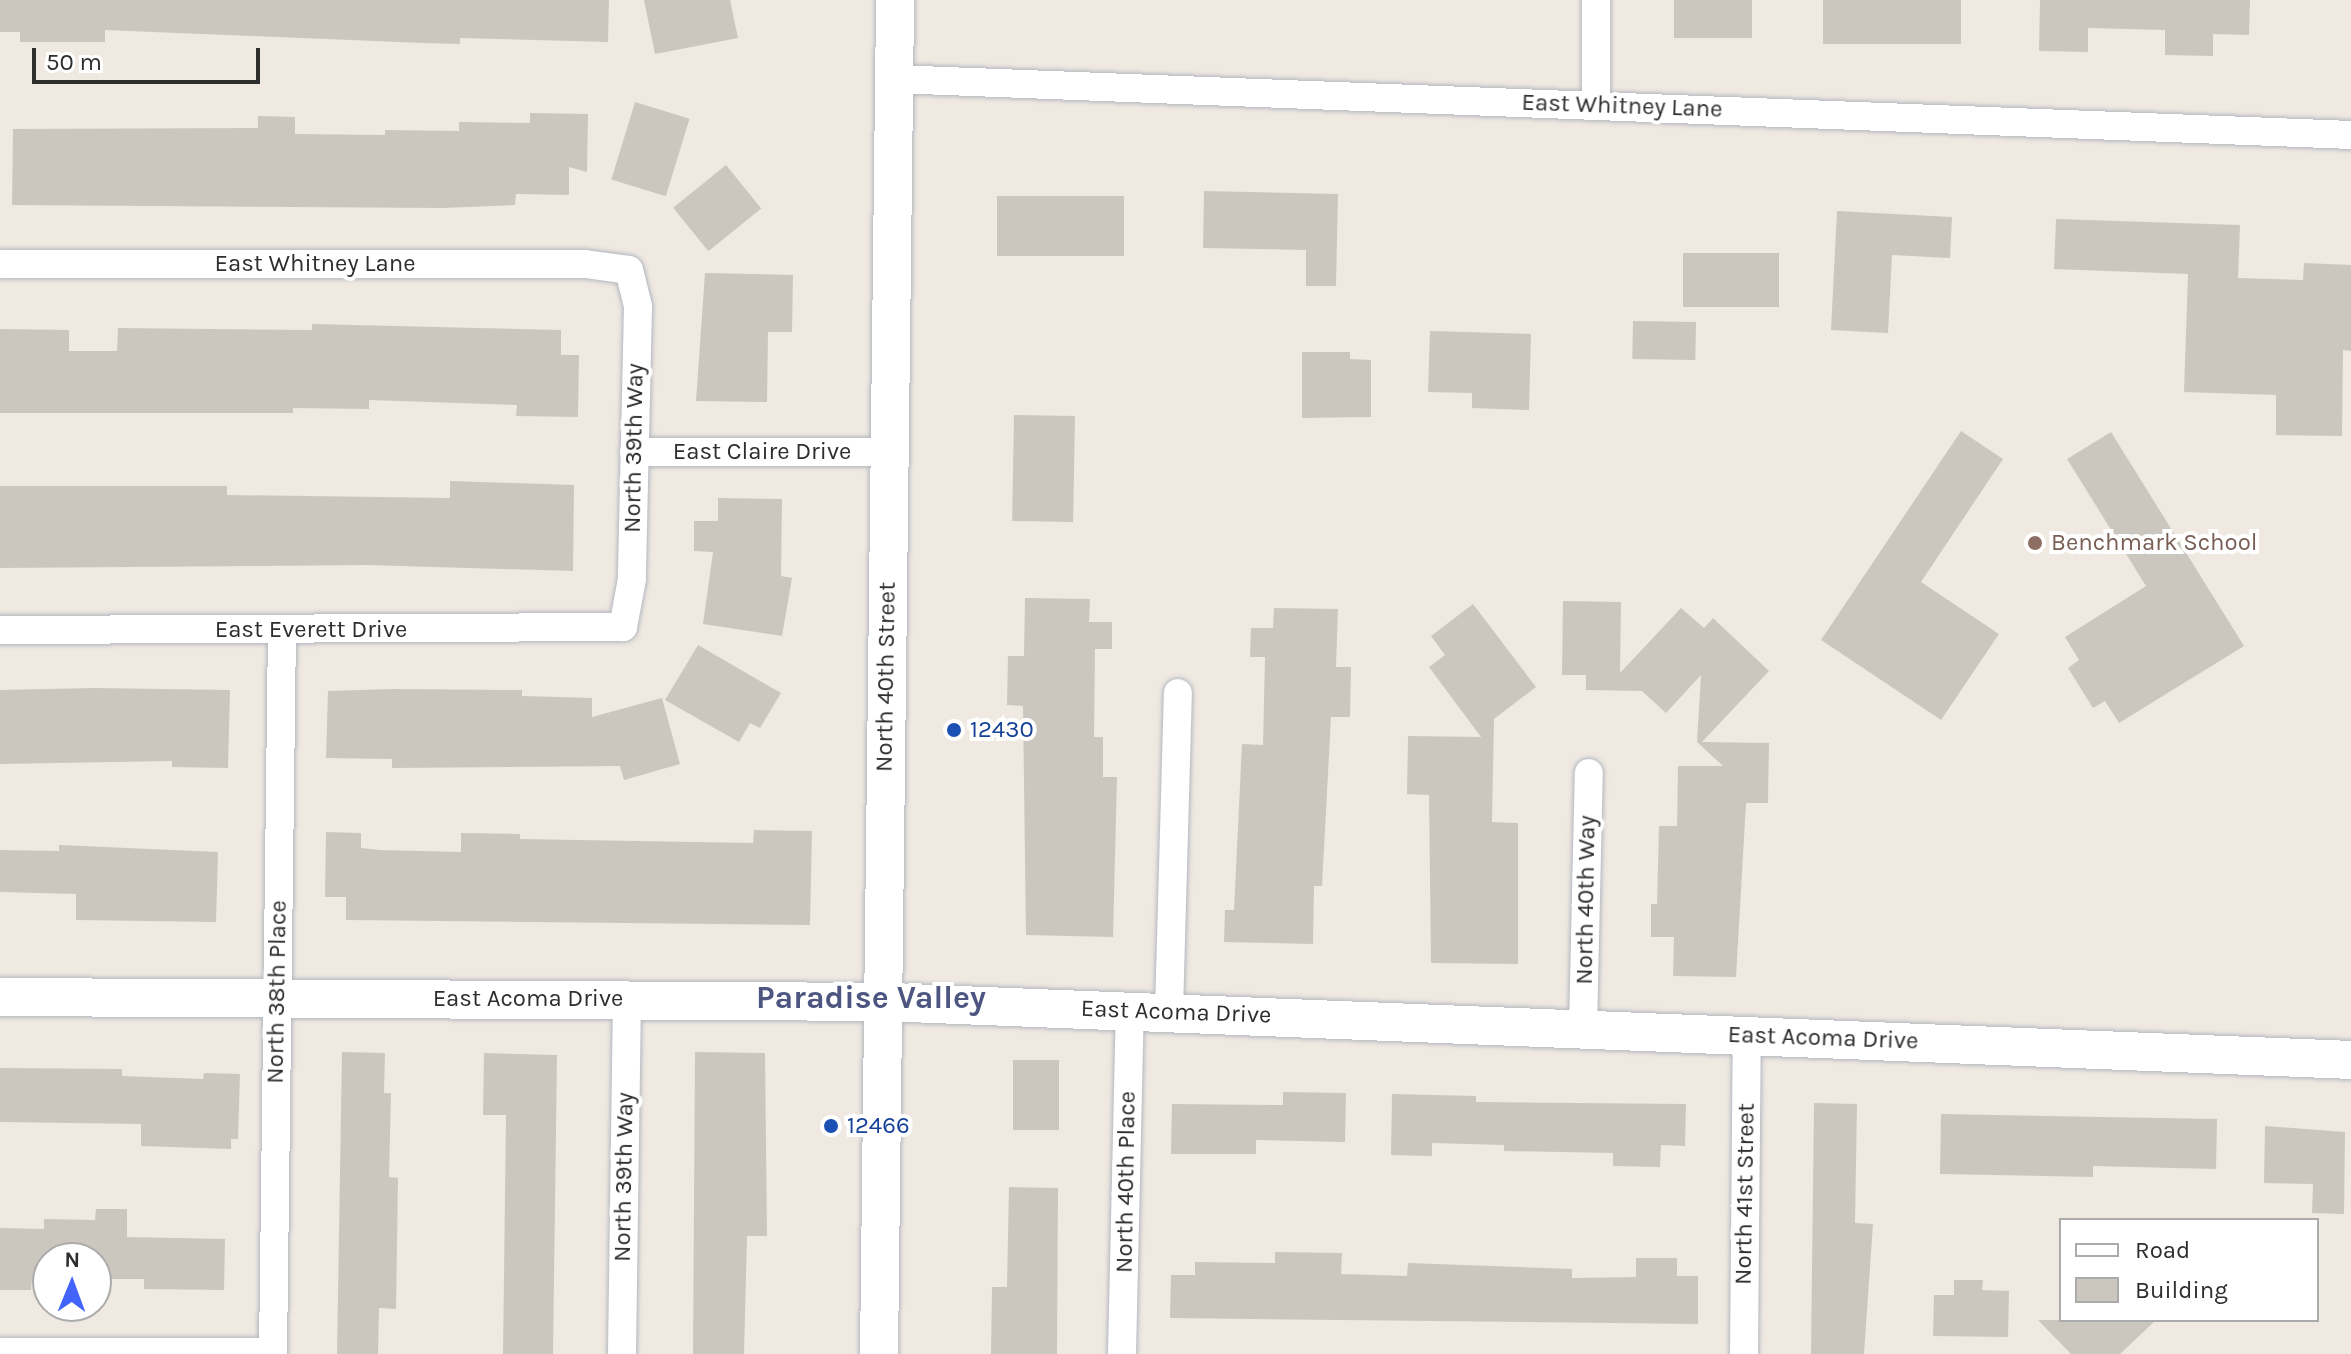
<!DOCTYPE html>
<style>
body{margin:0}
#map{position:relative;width:2351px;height:1354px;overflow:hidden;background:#efe9e1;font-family:Karla,sans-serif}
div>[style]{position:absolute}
.building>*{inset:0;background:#cbc7bf;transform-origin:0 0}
.roads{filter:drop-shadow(0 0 2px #b4b7c1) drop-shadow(0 0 2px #b4b7c1)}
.street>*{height:28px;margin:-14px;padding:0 14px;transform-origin:14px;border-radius:14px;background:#fff}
.secondary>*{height:38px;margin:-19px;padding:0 19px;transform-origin:19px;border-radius:19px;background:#fff}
.dots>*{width:22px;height:22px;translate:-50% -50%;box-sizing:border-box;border:4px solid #fff;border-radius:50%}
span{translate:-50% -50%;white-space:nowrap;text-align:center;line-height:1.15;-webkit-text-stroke:8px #fff;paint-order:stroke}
.street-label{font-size:24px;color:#2e2e2e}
.education-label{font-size:24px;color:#785e54}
.left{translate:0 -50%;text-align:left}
.transit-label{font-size:24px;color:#164399}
.district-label{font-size:32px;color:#4d5680;font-weight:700}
.legend{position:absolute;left:2059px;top:1218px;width:260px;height:104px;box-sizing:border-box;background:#fff;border:2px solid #ababab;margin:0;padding:10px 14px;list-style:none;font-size:24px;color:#2e2e2e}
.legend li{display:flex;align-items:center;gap:16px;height:40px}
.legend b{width:40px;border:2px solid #ababab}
.north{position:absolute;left:32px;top:1242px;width:80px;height:80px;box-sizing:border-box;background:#fff;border:2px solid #ababab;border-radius:50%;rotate:1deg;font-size:22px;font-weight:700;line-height:32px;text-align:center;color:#2e2e2e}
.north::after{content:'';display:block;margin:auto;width:28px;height:36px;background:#4264fb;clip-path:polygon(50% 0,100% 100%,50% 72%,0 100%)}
.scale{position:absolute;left:32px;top:48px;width:228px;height:36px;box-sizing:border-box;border:4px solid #2e2e2e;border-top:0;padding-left:10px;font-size:24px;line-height:28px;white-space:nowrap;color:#2e2e2e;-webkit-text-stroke:6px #fff;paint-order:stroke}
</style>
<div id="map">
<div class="building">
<div style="clip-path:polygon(0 0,609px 0,608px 42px,460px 38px,460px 44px,423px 43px,105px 30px,105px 42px,20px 42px,20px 32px,0 32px)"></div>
<div style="clip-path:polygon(644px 0,730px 0,738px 38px,655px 54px)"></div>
<div style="left:1674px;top:0;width:78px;height:38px"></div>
<div style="left:1823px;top:0;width:138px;height:44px"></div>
<div style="clip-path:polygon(2040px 0,2250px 0,2249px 35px,2213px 34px,2213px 56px,2165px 55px,2165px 30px,2088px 28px,2088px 52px,2039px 51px)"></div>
<div style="left:635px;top:102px;width:57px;height:81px;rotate:17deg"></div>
<div style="clip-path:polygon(530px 113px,588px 114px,587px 172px,569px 167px,569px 195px,516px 194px,515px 205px,443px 208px,12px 205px,13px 129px,258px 128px,258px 116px,295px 117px,295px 134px,385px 135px,385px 130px,459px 131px,459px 122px,530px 123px)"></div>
<div style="left:726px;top:165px;width:56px;height:68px;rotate:51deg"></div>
<div style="clip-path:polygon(1204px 191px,1338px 194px,1336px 286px,1306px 286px,1306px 250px,1203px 248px)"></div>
<div style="left:997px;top:196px;width:127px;height:60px"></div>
<div style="clip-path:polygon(1837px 211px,1952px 217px,1950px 258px,1892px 255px,1888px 333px,1831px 330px)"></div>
<div style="clip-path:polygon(2056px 219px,2240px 225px,2238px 278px,2303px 280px,2304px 263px,2351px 265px,2351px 351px,2343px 350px,2342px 436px,2276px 435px,2276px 395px,2184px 392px,2188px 274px,2054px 269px)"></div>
<div style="left:1683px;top:253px;width:96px;height:54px"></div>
<div style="clip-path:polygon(705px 273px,793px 275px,792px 332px,768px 332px,767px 402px,696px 401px)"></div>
<div style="left:1633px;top:321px;width:63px;height:38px;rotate:1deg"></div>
<div style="clip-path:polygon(312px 324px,561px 330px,561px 355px,579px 355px,578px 417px,516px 416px,517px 405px,369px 400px,369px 409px,293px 408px,293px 413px,0 413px,0 329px,69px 330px,69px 351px,117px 351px,118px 328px,312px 330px)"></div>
<div style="clip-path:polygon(1430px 331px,1531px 334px,1529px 410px,1472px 408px,1472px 393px,1428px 392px)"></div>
<div style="clip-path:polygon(1302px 352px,1350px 352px,1350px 359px,1371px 360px,1371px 417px,1302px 418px)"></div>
<div style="left:1014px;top:415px;width:61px;height:106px;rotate:1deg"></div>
<div style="clip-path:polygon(1961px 431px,2003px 459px,1921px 582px,1999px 634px,1941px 720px,1821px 640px)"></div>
<div style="clip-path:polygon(2111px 432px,2244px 646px,2119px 723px,2105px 701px,2093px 708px,2068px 668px,2079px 660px,2065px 637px,2146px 586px,2067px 459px)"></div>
<div style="clip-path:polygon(450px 481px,574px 485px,573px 571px,367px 565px,0 568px,0 486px,227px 486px,227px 495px,450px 498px)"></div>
<div style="clip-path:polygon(718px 498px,782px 499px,781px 576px,792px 578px,782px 636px,703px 624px,713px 552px,694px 551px,694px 521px,718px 521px)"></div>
<div style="clip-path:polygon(1025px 598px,1090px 599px,1089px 622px,1112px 622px,1112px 649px,1095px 649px,1094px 737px,1103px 737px,1103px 777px,1117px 777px,1113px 937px,1026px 935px,1023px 706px,1007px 705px,1008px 656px,1024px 656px)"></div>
<div style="clip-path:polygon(1563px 601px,1621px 602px,1620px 673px,1681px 608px,1704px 628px,1713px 618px,1769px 671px,1702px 742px,1769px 743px,1768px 803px,1746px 803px,1736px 977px,1673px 976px,1674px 937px,1651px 937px,1651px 904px,1657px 904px,1659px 826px,1677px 826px,1678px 766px,1723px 766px,1697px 742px,1701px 675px,1666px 713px,1642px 691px,1586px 690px,1586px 675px,1562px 675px)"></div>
<div style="clip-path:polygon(1473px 604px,1536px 687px,1494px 719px,1492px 822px,1518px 823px,1518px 964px,1431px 963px,1429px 795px,1407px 794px,1408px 736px,1481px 737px,1429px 667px,1445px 655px,1431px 636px)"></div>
<div style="clip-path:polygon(1274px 608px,1338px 609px,1336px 667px,1351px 667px,1350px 717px,1331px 717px,1322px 886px,1314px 886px,1313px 944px,1224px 942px,1225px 910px,1234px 910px,1242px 744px,1263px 745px,1265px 657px,1250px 657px,1251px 628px,1273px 628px)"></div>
<div style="clip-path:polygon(698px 645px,781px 693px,760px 728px,750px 723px,739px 742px,665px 700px)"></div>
<div style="clip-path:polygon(95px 688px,230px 690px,228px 768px,172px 767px,172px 761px,0 764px,0 690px)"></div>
<div style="clip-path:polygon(393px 689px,522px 690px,522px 696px,592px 698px,592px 717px,662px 698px,680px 764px,624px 780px,620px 766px,392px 768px,392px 759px,326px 758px,328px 691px)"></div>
<div style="clip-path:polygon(754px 830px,812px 831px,810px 925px,346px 920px,346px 897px,325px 897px,326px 832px,361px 833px,361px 848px,380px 850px,461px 852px,461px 833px,520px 834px,520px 839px,753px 843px)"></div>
<div style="clip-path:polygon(59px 845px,218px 852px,216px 922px,76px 920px,76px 894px,0 892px,0 850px,59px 851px)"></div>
<div style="clip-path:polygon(342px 1052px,385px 1053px,384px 1093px,391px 1093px,389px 1177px,398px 1178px,396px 1309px,379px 1308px,378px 1354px,337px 1354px)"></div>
<div style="clip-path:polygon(695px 1052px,765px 1053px,767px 1236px,747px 1236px,744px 1354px,693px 1354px)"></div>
<div style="clip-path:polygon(484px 1053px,557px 1055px,553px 1354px,503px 1354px,506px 1115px,483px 1115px)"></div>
<div style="left:1013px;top:1060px;width:46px;height:70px"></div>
<div style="clip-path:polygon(0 1068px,122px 1069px,122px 1076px,203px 1079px,204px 1073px,240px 1074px,238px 1139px,231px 1139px,231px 1149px,141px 1146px,141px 1124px,0 1122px)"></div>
<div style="clip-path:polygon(1283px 1092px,1346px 1093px,1345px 1142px,1256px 1140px,1256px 1154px,1171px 1154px,1172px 1104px,1283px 1105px)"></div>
<div style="clip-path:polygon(1392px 1094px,1476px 1096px,1476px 1102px,1686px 1104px,1685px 1146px,1661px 1145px,1660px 1167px,1613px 1166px,1613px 1153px,1504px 1151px,1504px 1145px,1432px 1143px,1432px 1156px,1391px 1155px)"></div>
<div style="clip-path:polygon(1814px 1103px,1857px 1104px,1855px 1223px,1873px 1224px,1864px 1354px,1811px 1354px)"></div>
<div style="clip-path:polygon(1941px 1114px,2217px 1119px,2216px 1169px,2093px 1166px,2093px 1177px,1940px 1174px)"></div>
<div style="clip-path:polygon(2265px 1126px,2345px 1132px,2344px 1214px,2312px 1213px,2313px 1184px,2264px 1183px)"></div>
<div style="clip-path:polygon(1009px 1187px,1058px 1188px,1057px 1354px,991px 1354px,992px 1287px,1007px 1287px)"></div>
<div style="clip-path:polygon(96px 1209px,127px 1209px,127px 1237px,225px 1239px,224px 1290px,144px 1289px,144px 1279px,96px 1279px,96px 1258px,48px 1258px,48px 1278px,32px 1278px,31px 1290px,0 1290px,0 1228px,44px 1229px,44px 1219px,95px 1220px)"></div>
<div style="clip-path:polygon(1275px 1252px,1342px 1253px,1341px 1274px,1407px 1276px,1408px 1263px,1572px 1269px,1572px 1278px,1636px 1277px,1636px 1258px,1677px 1258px,1677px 1276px,1698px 1276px,1698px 1324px,1170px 1318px,1171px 1275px,1195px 1275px,1195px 1262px,1275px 1263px)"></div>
<div style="clip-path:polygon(1954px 1280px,1983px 1280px,1982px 1290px,2009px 1291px,2008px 1337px,1933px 1336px,1934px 1295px,1954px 1295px)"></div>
<div style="clip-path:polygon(2038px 1320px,2156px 1320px,2120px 1354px,2071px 1354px)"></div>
</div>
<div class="roads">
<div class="street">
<div style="left:894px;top:79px;width:1458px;rotate:2.2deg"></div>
<div style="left:1596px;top:106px;width:106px;rotate:-90deg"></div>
<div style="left:0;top:264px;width:585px"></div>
<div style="left:585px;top:264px;width:44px;rotate:7.8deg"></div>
<div style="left:629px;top:270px;width:38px;rotate:76deg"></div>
<div style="left:638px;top:307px;width:272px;rotate:91.3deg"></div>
<div style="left:632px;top:579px;width:49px;rotate:100.6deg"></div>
<div style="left:623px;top:627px;width:623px;rotate:179.72deg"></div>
<div style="left:634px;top:452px;width:256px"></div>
<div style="left:1169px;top:1011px;width:318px;rotate:-88.4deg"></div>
<div style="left:1583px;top:1028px;width:255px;rotate:-88.7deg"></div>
<div style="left:0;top:1352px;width:273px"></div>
<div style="left:273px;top:1354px;width:724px;rotate:-89.29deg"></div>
<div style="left:622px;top:1354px;width:355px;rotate:-89.2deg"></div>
<div style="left:1122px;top:1354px;width:344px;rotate:-88.7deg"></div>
<div style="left:1744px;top:1354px;width:319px;rotate:-89.5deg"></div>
</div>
<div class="secondary">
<div style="left:0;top:997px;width:883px;rotate:0.32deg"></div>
<div style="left:883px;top:1002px;width:1469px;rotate:2.26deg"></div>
<div style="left:879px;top:1354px;width:1354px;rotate:-89.32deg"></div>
</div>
</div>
<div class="dots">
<div style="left:2035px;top:543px;background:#8d6e63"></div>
<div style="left:954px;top:730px;background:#1a4fb4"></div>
<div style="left:831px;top:1126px;background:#1a4fb4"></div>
</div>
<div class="street-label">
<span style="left:1622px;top:106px;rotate:2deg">East Whitney Lane</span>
<span style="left:315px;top:264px">East Whitney Lane</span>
<span style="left:634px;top:448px;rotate:-89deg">North 39th Way</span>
<span style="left:762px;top:452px">East Claire Drive</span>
<span style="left:311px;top:630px">East Everett Drive</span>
<span style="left:886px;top:677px;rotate:-89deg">North 40th Street</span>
<span style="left:1586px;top:900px;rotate:-89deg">North 40th Way</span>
<span style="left:277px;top:992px;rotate:-89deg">North 38th Place</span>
<span style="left:528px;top:999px">East Acoma Drive</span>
<span style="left:1176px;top:1012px;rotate:2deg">East Acoma Drive</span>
<span style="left:1823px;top:1038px;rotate:2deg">East Acoma Drive</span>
<span style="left:624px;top:1177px;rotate:-89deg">North 39th Way</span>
<span style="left:1126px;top:1182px;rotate:-89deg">North 40th Place</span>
<span style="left:1745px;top:1194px;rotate:-89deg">North 41st Street</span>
</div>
<div class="education-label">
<span class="left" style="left:2051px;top:543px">Benchmark School</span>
</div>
<div class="transit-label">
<span class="left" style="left:970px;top:730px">12430</span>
<span class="left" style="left:847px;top:1126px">12466</span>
</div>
<div class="district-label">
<span style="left:871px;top:998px">Paradise Valley</span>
</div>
<ul class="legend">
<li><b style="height:10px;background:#fff"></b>Road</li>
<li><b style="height:22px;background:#cbc7bf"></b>Building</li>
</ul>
<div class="north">N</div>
<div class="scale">50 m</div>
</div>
